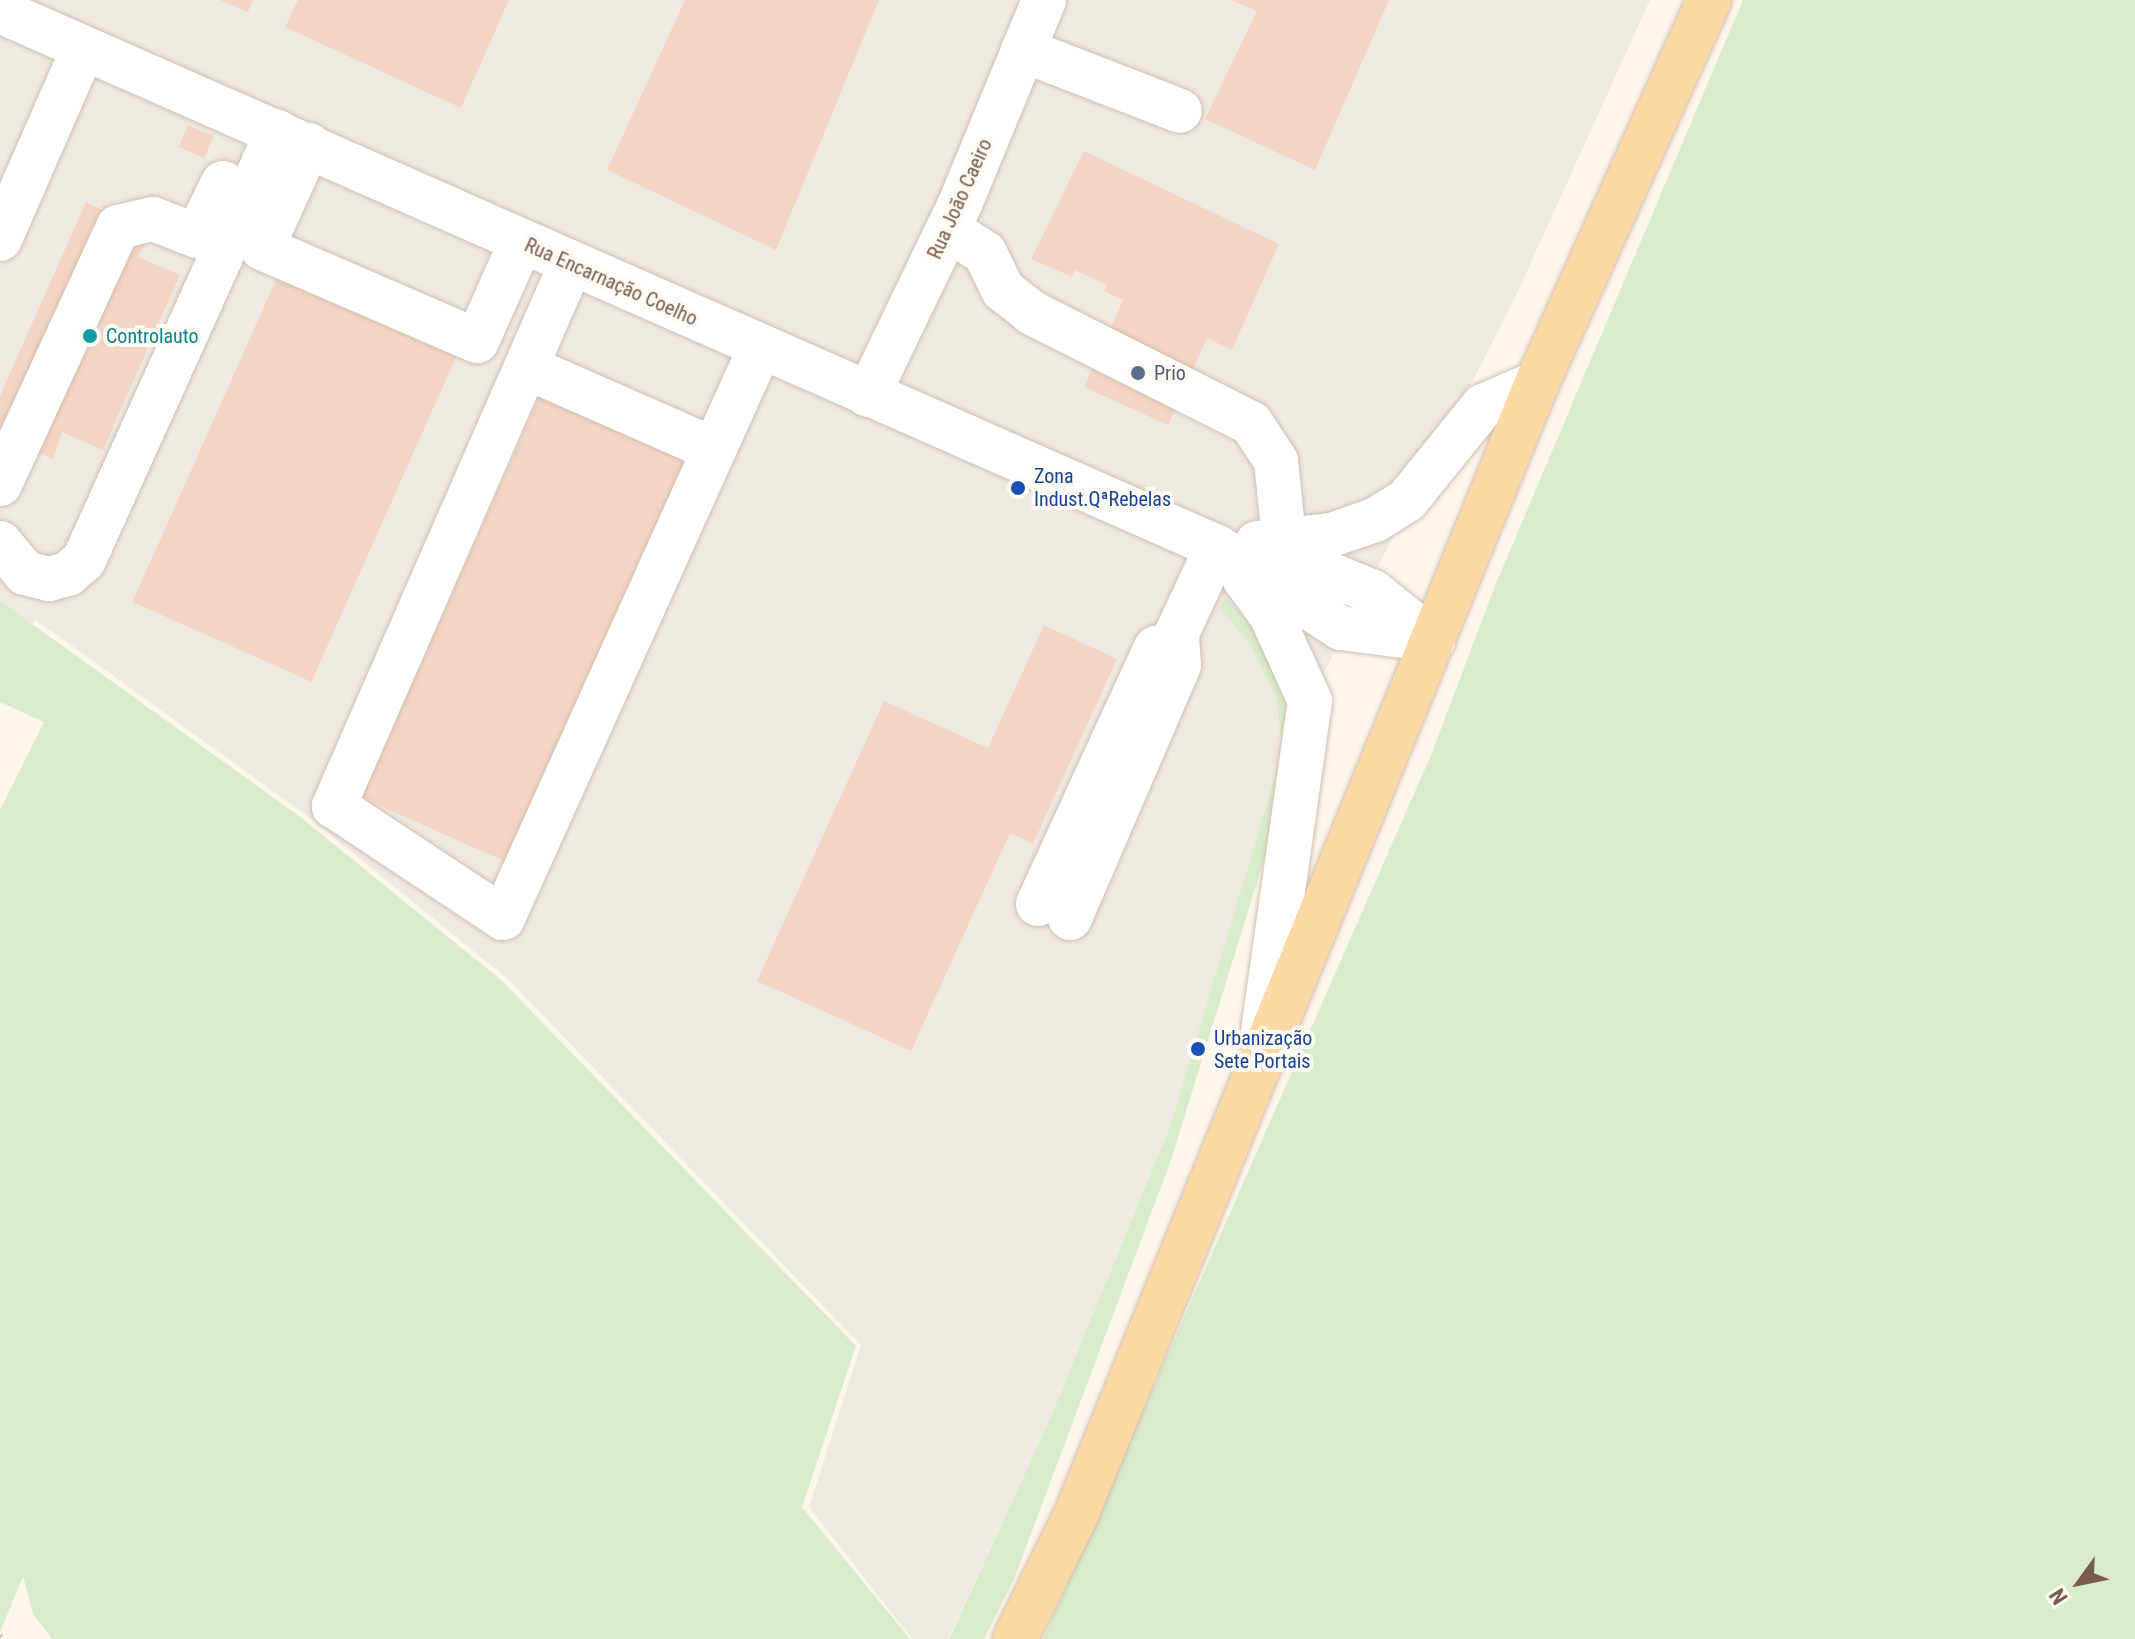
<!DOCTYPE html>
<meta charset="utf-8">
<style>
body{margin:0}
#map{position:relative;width:2135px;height:1639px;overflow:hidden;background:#fdf6ec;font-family:"Roboto Condensed",sans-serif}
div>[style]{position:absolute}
.industrial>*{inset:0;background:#efe9e4}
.green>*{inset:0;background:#d8ecc9}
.building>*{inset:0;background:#f3d5c3;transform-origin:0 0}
.path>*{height:5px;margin-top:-2.5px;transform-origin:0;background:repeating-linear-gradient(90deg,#d9b8a5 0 2px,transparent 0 8px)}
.roads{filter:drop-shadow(0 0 2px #d1beb0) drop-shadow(0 0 2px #d1beb0)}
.minor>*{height:44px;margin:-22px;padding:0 22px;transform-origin:22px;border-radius:22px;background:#fff}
.major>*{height:44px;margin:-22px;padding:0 22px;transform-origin:22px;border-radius:22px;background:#fbd9a5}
.dots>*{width:22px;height:22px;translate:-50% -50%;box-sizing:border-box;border:4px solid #fffaf3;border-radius:50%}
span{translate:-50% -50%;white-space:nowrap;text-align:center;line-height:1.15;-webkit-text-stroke:8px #fffaf3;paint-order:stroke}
.street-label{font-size:20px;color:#7a5c4d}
.culture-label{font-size:20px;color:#0d838f}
.left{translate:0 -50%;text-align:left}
.service-label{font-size:20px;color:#4e5e75}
.transit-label{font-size:20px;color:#164399}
.north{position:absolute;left:2039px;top:1543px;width:80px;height:80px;-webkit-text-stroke:6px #fffaf3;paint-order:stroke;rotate:237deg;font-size:22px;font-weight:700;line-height:32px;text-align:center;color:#7a5c4d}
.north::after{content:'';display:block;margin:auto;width:28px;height:36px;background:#7a5c4d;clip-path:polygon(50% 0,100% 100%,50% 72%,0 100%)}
</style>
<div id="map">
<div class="industrial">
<div style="clip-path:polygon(0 0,1650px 0,1514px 300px,1283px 753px,1169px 1129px,1048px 1425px,948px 1639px,912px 1639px,809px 1507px,861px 1345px,508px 979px,306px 815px,35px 619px,0 695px)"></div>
</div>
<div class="green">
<div style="clip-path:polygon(1743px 0,2135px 0,2135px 1639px,1043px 1639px,1431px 755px,1495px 586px)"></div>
<div style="clip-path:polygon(1225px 597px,1262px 639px,1285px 691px,1291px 720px,1289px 779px,1171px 1160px,1014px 1579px,984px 1639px,949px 1639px,1048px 1424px,1169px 1129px,1279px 764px,1282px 743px,1276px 697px,1249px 643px,1220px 608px)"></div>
<div style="clip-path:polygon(0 601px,299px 816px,501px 980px,856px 1346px,802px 1507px,910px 1639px,52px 1639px,33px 1614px,23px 1576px,0 1632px,0 810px,44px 722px,0 702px)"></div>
</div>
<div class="building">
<div style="clip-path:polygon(220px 0,253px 0,248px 12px)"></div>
<div style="clip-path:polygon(298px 0,509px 0,461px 108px,285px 27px)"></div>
<div style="clip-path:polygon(685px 0,879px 0,776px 250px,607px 170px)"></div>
<div style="clip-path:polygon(1231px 0,1389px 0,1315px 170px,1205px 119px,1257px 11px)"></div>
<div style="left:188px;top:125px;width:28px;height:24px;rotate:23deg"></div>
<div style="clip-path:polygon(1084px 151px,1279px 244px,1232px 350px,1207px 338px,1168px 425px,1084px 387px,1123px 300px,1104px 291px,1107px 285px,1075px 270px,1072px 277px,1031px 259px)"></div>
<div style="clip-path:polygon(86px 202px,150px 233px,138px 257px,180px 275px,103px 450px,62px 432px,53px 459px,0 434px,0 396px)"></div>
<div style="left:278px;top:275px;width:196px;height:358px;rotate:24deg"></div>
<div style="left:542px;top:392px;width:161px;height:444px;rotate:24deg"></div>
<div style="clip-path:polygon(1044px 625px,1117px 659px,1033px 844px,1010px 833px,911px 1051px,757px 981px,884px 701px,988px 748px)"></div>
</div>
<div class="path">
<div style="left:0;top:1635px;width:6px;rotate:45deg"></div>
</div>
<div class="roads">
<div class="minor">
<div style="left:0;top:11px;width:1330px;rotate:23.77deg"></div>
<div style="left:1217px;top:547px;width:148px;rotate:33.2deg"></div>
<div style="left:1341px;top:628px;width:93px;rotate:7.4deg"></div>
<div style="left:1023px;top:50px;width:168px;rotate:21.2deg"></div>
<div style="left:309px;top:145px;width:113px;rotate:114.5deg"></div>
<div style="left:262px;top:248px;width:234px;rotate:23.4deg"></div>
<div style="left:477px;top:341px;width:108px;rotate:-66deg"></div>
<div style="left:948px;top:229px;width:44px;rotate:33deg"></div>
<div style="left:985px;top:253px;width:41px;rotate:64.1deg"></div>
<div style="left:1003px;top:290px;width:37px;rotate:38deg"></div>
<div style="left:1032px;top:313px;width:245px;rotate:26.7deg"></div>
<div style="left:1251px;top:423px;width:45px;rotate:56.7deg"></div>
<div style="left:1276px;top:461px;width:77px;rotate:84.1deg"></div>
<div style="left:0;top:239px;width:207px;rotate:-66.4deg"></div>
<div style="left:571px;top:264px;width:592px;rotate:113.62deg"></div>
<div style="left:334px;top:806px;width:203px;rotate:33.5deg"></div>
<div style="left:503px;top:918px;width:625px;rotate:-65.73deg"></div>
<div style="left:526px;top:367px;width:204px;rotate:23.7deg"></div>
<div style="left:868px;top:395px;width:212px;rotate:-64.3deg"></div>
<div style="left:960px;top:204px;width:221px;rotate:-67.6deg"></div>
<div style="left:0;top:484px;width:283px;rotate:-65.3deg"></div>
<div style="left:118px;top:227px;width:36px;rotate:-13deg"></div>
<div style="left:153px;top:219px;width:47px;rotate:21.1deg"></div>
<div style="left:197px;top:236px;width:59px;rotate:-63.9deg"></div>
<div style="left:0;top:543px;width:39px;rotate:50deg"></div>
<div style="left:25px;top:573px;width:25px;rotate:14deg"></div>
<div style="left:49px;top:579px;width:20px;rotate:-15deg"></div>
<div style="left:68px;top:574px;width:21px;rotate:-41deg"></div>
<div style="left:84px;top:560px;width:470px;rotate:-65.7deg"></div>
<div style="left:1257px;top:543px;width:74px;rotate:-6.2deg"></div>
<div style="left:1331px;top:535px;width:46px;rotate:-18.8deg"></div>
<div style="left:1375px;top:520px;width:38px;rotate:-32deg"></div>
<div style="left:1407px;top:500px;width:121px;rotate:-51deg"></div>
<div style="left:1483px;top:406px;width:59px;rotate:-23.1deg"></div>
<div style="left:1254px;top:555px;width:50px;rotate:9.3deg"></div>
<div style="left:1303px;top:563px;width:76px;rotate:22.5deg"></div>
<div style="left:1373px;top:592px;width:77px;rotate:38.7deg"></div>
<div style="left:1244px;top:578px;width:46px;rotate:53.9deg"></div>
<div style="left:1271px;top:615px;width:94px;rotate:65.6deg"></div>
<div style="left:1310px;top:701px;width:339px;rotate:98.1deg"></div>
<div style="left:1038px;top:904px;width:282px;rotate:-65.3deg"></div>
<div style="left:1070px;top:918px;width:275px;rotate:-66.7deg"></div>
<div style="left:1179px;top:665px;width:32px;rotate:-94deg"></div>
<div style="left:1177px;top:633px;width:95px;rotate:-65.1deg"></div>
</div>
<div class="major">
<div style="left:1015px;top:1639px;width:138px;rotate:-63.8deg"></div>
<div style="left:1076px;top:1515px;width:1222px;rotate:-67.84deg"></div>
<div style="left:1537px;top:383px;width:420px;rotate:-65.8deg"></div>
</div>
</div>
<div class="dots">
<div style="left:90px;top:336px;background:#0f9aa8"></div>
<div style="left:1138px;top:373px;background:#5c6f8a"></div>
<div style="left:1018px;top:488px;background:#1a4fb4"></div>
<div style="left:1198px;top:1049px;background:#1a4fb4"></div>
</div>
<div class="street-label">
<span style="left:960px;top:199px;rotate:-66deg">Rua João Caeiro</span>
<span style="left:611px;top:282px;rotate:24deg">Rua Encarnação Coelho</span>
</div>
<div class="culture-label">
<span class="left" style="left:106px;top:336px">Controlauto</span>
</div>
<div class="service-label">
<span class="left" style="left:1154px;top:373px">Prio</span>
</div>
<div class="transit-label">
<span class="left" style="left:1034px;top:488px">Zona<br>Indust.QªRebelas</span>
<span class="left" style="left:1214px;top:1050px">Urbanização<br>Sete Portais</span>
</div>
<div class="north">N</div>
</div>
